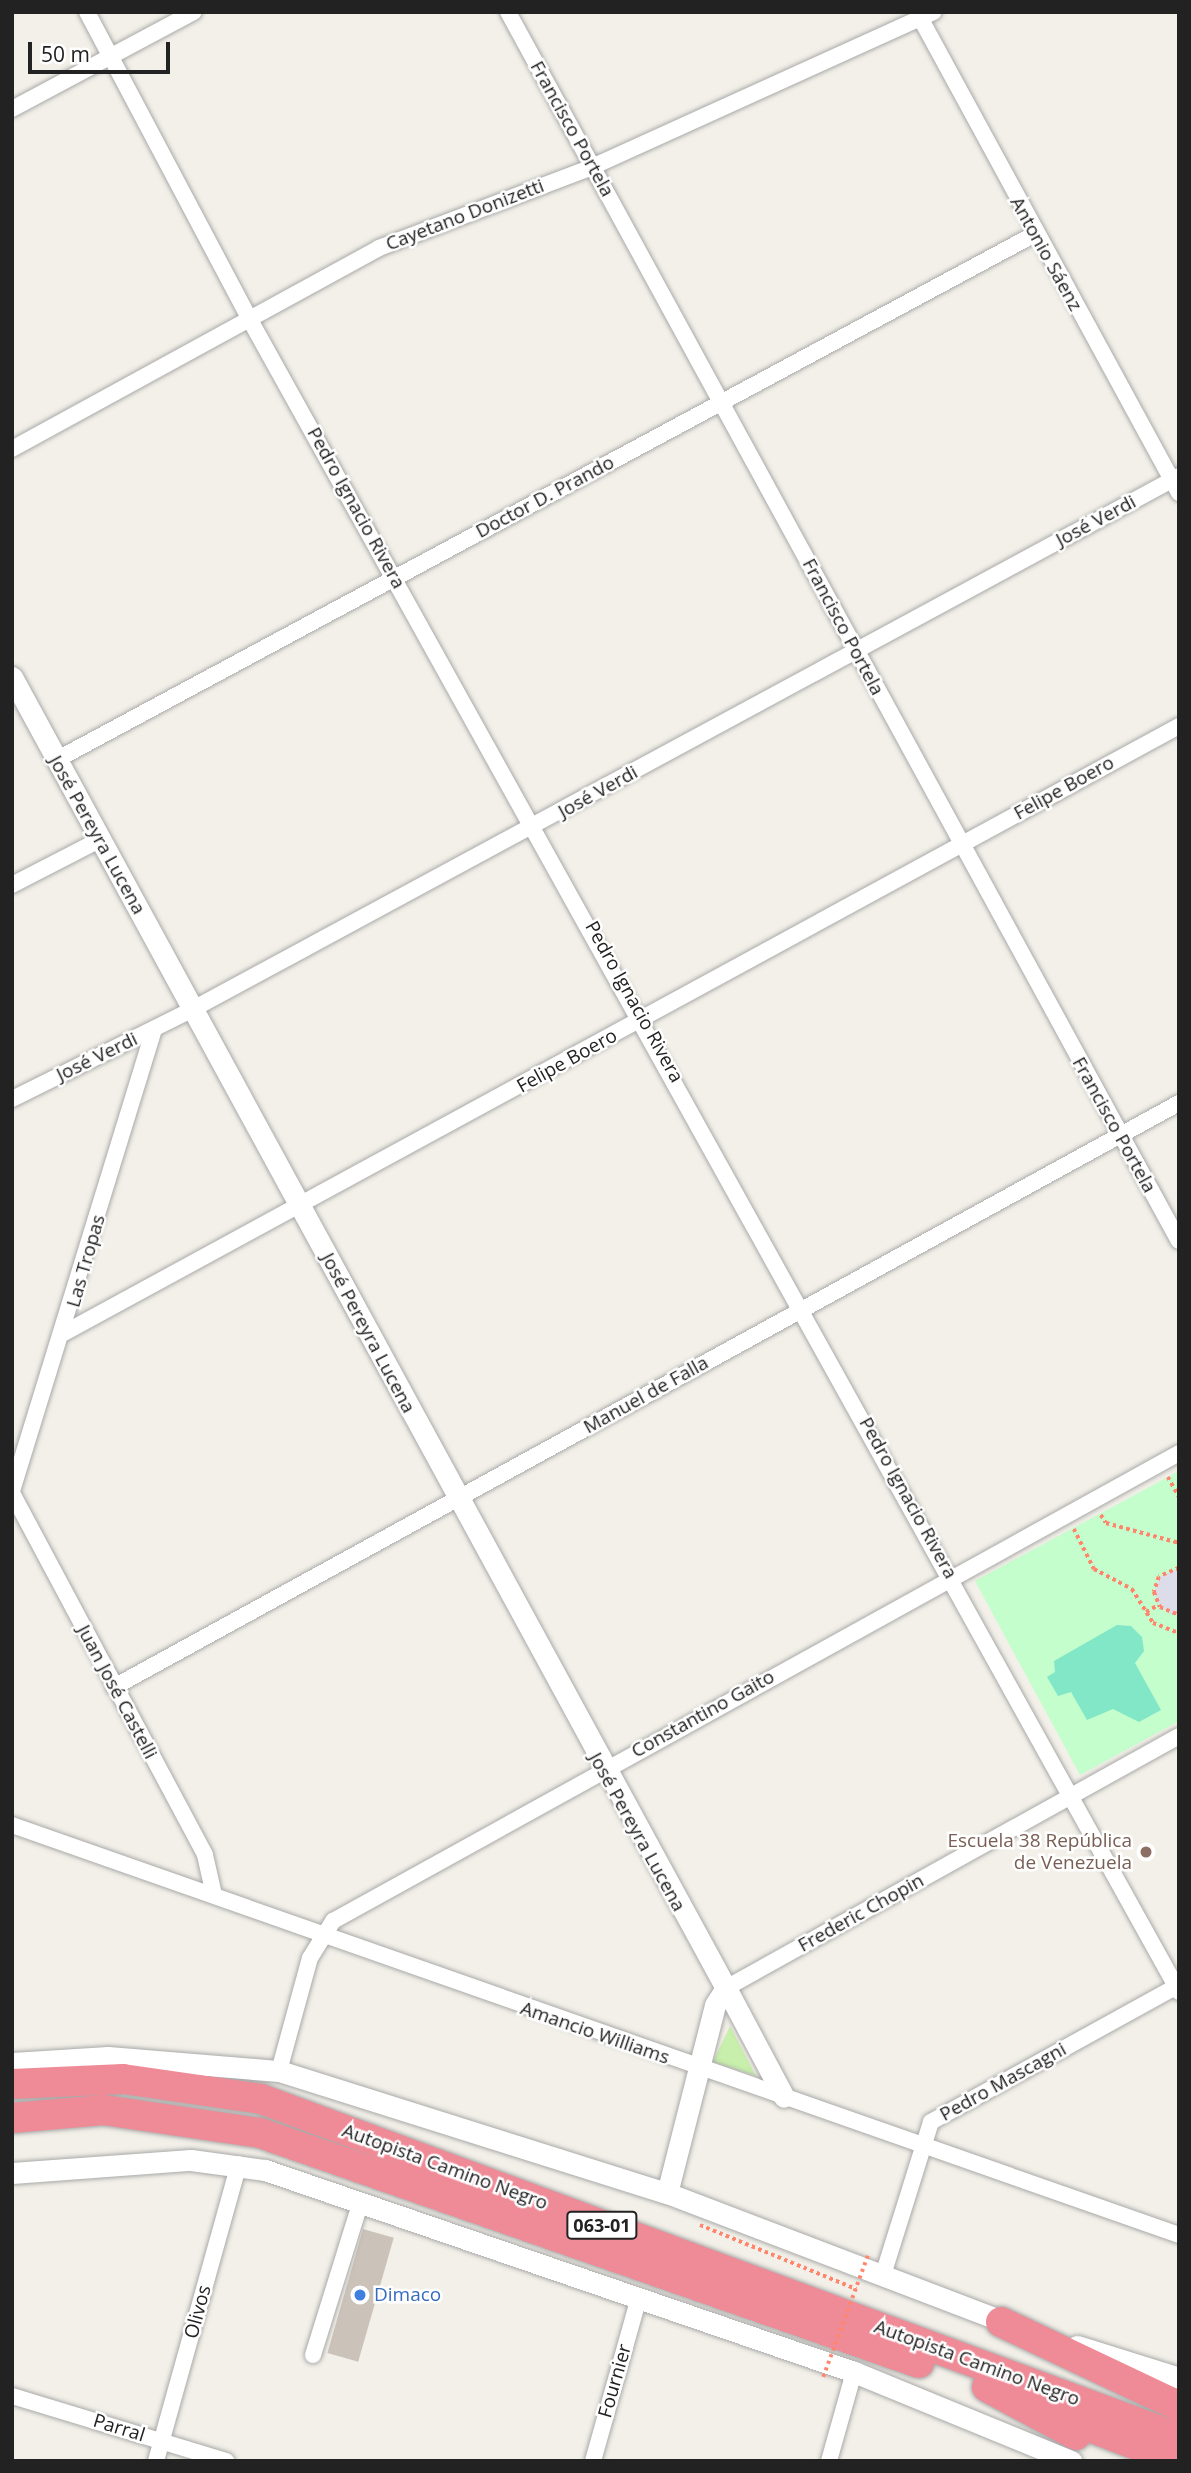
<!DOCTYPE html>
<meta charset="utf-8">
<style>
body{margin:0}
#map{position:relative;width:1191px;height:2473px;overflow:hidden;background:#f2f0e8;font-family:"Open Sans",sans-serif}
div>[style]{position:absolute}
.grass>*{inset:0;background:#c8efab}
.park>*{inset:0;background:#c3fecc}
.pitch>*{inset:0;background:#81e7c6}
.plaza>*{inset:0;background:#dddce9}
.building>*{inset:0;background:#cbc3ba;transform-origin:0 0}
.path>*{height:3.5px;margin-top:-1.75px;transform-origin:0;background:repeating-linear-gradient(90deg,#ff856c 0 3.5px,transparent 0 7px)}
.roads{filter:drop-shadow(0 0 2px #a9a9a9) drop-shadow(0 0 2px #a9a9a9)}
.minor>*{height:16px;margin:-8px;padding:0 8px;transform-origin:8px;border-radius:8px;background:#fff}
.tertiary>*{height:21px;margin:-10.5px;padding:0 10.5px;transform-origin:10.5px;border-radius:10.5px;background:#fff}
.motorway>*{height:30px;margin:-15px;padding:0 15px;transform-origin:15px;border-radius:15px;background:#ef8b97}
.path-bridge>*{height:3.5px;margin-top:-1.75px;transform-origin:0;background:repeating-linear-gradient(90deg,#ff856c 0 3.5px,transparent 0 7px)}
.dots>*{width:19px;height:19px;translate:-50% -50%;box-sizing:border-box;border:4px solid #fff;border-radius:50%}
span{translate:-50% -50%;white-space:nowrap;text-align:center;line-height:1.15;-webkit-text-stroke:5px #fff;paint-order:stroke}
.shield-label span{padding:2px 5px;background:#fff;border:2px solid;border-radius:5px;-webkit-text-stroke-width:0}
.shield-label{font-size:18px;color:#222;font-weight:700}
.street-label{font-size:19px;color:#222}
.education-label{font-size:19px;color:#785e54}
.right{translate:-100% -50%;text-align:right}
.shop-label{font-size:19px;color:#366cbe}
.left{translate:0 -50%;text-align:left}
.frame{position:absolute;inset:0;border:14px solid #222;pointer-events:none}
.scale{position:absolute;left:28px;top:42px;width:142px;height:32px;box-sizing:border-box;border:4px solid #222;border-top:0;padding-left:9px;font-size:21px;line-height:24px;white-space:nowrap;color:#222;-webkit-text-stroke:5px #fff;paint-order:stroke}
</style>
<div id="map">
<div class="grass">
<div style="clip-path:polygon(730px 2026px,756px 2076px,713px 2062px)"></div>
</div>
<div class="park">
<div style="clip-path:polygon(1179px 1471px,1179px 1721px,1080px 1775px,975px 1581px)"></div>
</div>
<div class="pitch">
<div style="clip-path:polygon(1117px 1625px,1131px 1626px,1142px 1637px,1144px 1651px,1135px 1663px,1161px 1710px,1139px 1722px,1113px 1709px,1087px 1720px,1071px 1692px,1058px 1696px,1047px 1677px,1055px 1672px,1054px 1661px)"></div>
</div>
<div class="plaza">
<div style="clip-path:polygon(1179px 1568px,1179px 1615px,1173px 1615px,1160px 1607px,1154px 1592px,1159px 1577px)"></div>
</div>
<div class="building">
<div style="left:363px;top:2229px;width:32px;height:129px;rotate:16deg"></div>
</div>
<div class="path">
<div style="left:1168px;top:1477px;width:23px;rotate:61deg"></div>
<div style="left:1101px;top:1515px;width:9px;rotate:58deg"></div>
<div style="left:1106px;top:1523px;width:76px;rotate:15.3deg"></div>
<div style="left:1074px;top:1529px;width:45px;rotate:63.4deg"></div>
<div style="left:1094px;top:1569px;width:43px;rotate:27.8deg"></div>
<div style="left:1132px;top:1589px;width:40px;rotate:58deg"></div>
<div style="left:1153px;top:1623px;width:28px;rotate:21deg"></div>
<div style="left:1179px;top:1568px;width:22px;rotate:156deg"></div>
<div style="left:1159px;top:1577px;width:16px;rotate:108deg"></div>
<div style="left:1154px;top:1592px;width:16px;rotate:68deg"></div>
<div style="left:1160px;top:1607px;width:21px;rotate:23deg"></div>
<div style="left:1146px;top:1612px;width:14px;rotate:-30deg"></div>
<div style="left:700px;top:2225px;width:169px;rotate:22.3deg"></div>
</div>
<div class="roads">
<div class="minor">
<div style="left:87px;top:12px;width:348px;rotate:62.1deg"></div>
<div style="left:250px;top:320px;width:1913px;rotate:60.94deg"></div>
<div style="left:508px;top:12px;width:1400px;rotate:61.37deg"></div>
<div style="left:917px;top:12px;width:548px;rotate:61.42deg"></div>
<div style="left:12px;top:109px;width:206px;rotate:-28.1deg"></div>
<div style="left:12px;top:449px;width:418px;rotate:-28.7deg"></div>
<div style="left:379px;top:248px;width:228px;rotate:-20.8deg"></div>
<div style="left:592px;top:167px;width:375px;rotate:-24.4deg"></div>
<div style="left:56px;top:760px;width:1111px;rotate:-28.25deg"></div>
<div style="left:12px;top:885px;width:98px;rotate:-27.3deg"></div>
<div style="left:12px;top:1099px;width:202px;rotate:-26.4deg"></div>
<div style="left:193px;top:1009px;width:1121px;rotate:-28.39deg"></div>
<div style="left:64px;top:1333px;width:1270px;rotate:-28.56deg"></div>
<div style="left:12px;top:1491px;width:483px;rotate:-72.9deg"></div>
<div style="left:12px;top:1493px;width:410px;rotate:61.9deg"></div>
<div style="left:205px;top:1855px;width:41px;rotate:77.3deg"></div>
<div style="left:114px;top:1687px;width:1215px;rotate:-28.74deg"></div>
<div style="left:12px;top:1825px;width:1237px;rotate:19.36deg"></div>
<div style="left:726px;top:1988px;width:518px;rotate:-29.09deg"></div>
<div style="left:279px;top:2071px;width:117px;rotate:-74.7deg"></div>
<div style="left:310px;top:1958px;width:44px;rotate:-58.1deg"></div>
<div style="left:333px;top:1921px;width:967px;rotate:-28.95deg"></div>
<div style="left:883px;top:2275px;width:160px;rotate:-72.6deg"></div>
<div style="left:931px;top:2122px;width:283px;rotate:-28.9deg"></div>
<div style="left:313px;top:2355px;width:158px;rotate:-72.7deg"></div>
<div style="left:12px;top:2396px;width:224px;rotate:16.9deg"></div>
<div style="left:156px;top:2461px;width:308px;rotate:-74.4deg"></div>
<div style="left:593px;top:2461px;width:166px;rotate:-74.3deg"></div>
<div style="left:829px;top:2461px;width:92px;rotate:-74.3deg"></div>
</div>
<div class="tertiary">
<div style="left:12px;top:677px;width:1493px;rotate:61.43deg"></div>
<div style="left:726px;top:1988px;width:20px;rotate:123deg"></div>
<div style="left:715px;top:2005px;width:194px;rotate:104.3deg"></div>
<div style="left:726px;top:1988px;width:123px;rotate:62deg"></div>
<div style="left:12px;top:2063px;width:96px;rotate:-3.6deg"></div>
<div style="left:108px;top:2057px;width:172px;rotate:4.7deg"></div>
<div style="left:279px;top:2071px;width:407px;rotate:17.5deg"></div>
<div style="left:667px;top:2193px;width:370px;rotate:20.9deg"></div>
<div style="left:12px;top:2173px;width:179px;rotate:-4.2deg"></div>
<div style="left:191px;top:2160px;width:75px;rotate:7.7deg"></div>
<div style="left:265px;top:2170px;width:623px;rotate:18.93deg"></div>
<div style="left:854px;top:2372px;width:235px;rotate:22.3deg"></div>
<div style="left:1077px;top:2346px;width:107px;rotate:17.4deg"></div>
</div>
<div class="motorway">
<div style="left:12px;top:2084px;width:111px;rotate:-2.6deg"></div>
<div style="left:123px;top:2079px;width:139px;rotate:8.2deg"></div>
<div style="left:261px;top:2099px;width:979px;rotate:20.27deg"></div>
<div style="left:12px;top:2118px;width:92px;rotate:-5deg"></div>
<div style="left:104px;top:2110px;width:158px;rotate:8.4deg"></div>
<div style="left:260px;top:2133px;width:698px;rotate:19.24deg"></div>
<div style="left:1001px;top:2322px;width:197px;rotate:25.3deg"></div>
<div style="left:987px;top:2387px;width:101px;rotate:28.3deg"></div>
<div style="left:1061px;top:2416px;width:125px;rotate:21deg"></div>
</div>
</div>
<div class="path-bridge">
<div style="left:823px;top:2377px;width:130px;rotate:-69.8deg"></div>
</div>
<div class="dots">
<div style="left:1146px;top:1852px;background:#8d6e63"></div>
<div style="left:360px;top:2295px;background:#3f7fe0"></div>
</div>
<div class="shield-label">
<span style="left:602px;top:2225px">063-01</span>
</div>
<div class="street-label">
<span style="left:572px;top:129px;rotate:61deg">Francisco Portela</span>
<span style="left:465px;top:215px;rotate:-21deg">Cayetano Donizetti</span>
<span style="left:1046px;top:254px;rotate:61deg">Antonio Sáenz</span>
<span style="left:545px;top:497px;rotate:-28deg">Doctor D. Prando</span>
<span style="left:356px;top:508px;rotate:61deg">Pedro Ignacio Rivera</span>
<span style="left:1096px;top:521px;rotate:-28deg">José Verdi</span>
<span style="left:843px;top:627px;rotate:62deg">Francisco Portela</span>
<span style="left:1064px;top:788px;rotate:-29deg">Felipe Boero</span>
<span style="left:598px;top:792px;rotate:-29deg">José Verdi</span>
<span style="left:97px;top:835px;rotate:61deg">José Pereyra Lucena</span>
<span style="left:634px;top:1002px;rotate:61deg">Pedro Ignacio Rivera</span>
<span style="left:97px;top:1057px;rotate:-26deg">José Verdi</span>
<span style="left:567px;top:1061px;rotate:-29deg">Felipe Boero</span>
<span style="left:1114px;top:1125px;rotate:61deg">Francisco Portela</span>
<span style="left:86px;top:1261px;rotate:-74deg">Las Tropas</span>
<span style="left:368px;top:1333px;rotate:62deg">José Pereyra Lucena</span>
<span style="left:646px;top:1395px;rotate:-29deg">Manuel de Falla</span>
<span style="left:908px;top:1498px;rotate:61deg">Pedro Ignacio Rivera</span>
<span style="left:117px;top:1692px;rotate:62deg">Juan José Castelli</span>
<span style="left:703px;top:1714px;rotate:-29deg">Constantino Gaito</span>
<span style="left:637px;top:1832px;rotate:61deg">José Pereyra Lucena</span>
<span style="left:861px;top:1913px;rotate:-29deg">Frederic Chopin</span>
<span style="left:595px;top:2033px;rotate:19deg">Amancio Williams</span>
<span style="left:1003px;top:2082px;rotate:-29deg">Pedro Mascagni</span>
<span style="left:445px;top:2167px;rotate:20deg">Autopista Camino Negro</span>
<span style="left:198px;top:2312px;rotate:-75deg">Olivos</span>
<span style="left:977px;top:2363px;rotate:20deg">Autopista Camino Negro</span>
<span style="left:615px;top:2381px;rotate:-74deg">Fournier</span>
<span style="left:119px;top:2428px;rotate:17deg">Parral</span>
</div>
<div class="education-label">
<span class="right" style="left:1132px;top:1852px">Escuela 38 República<br>de Venezuela</span>
</div>
<div class="shop-label">
<span class="left" style="left:374px;top:2295px">Dimaco</span>
</div>
<div class="frame"></div>
<div class="scale">50 m</div>
</div>
